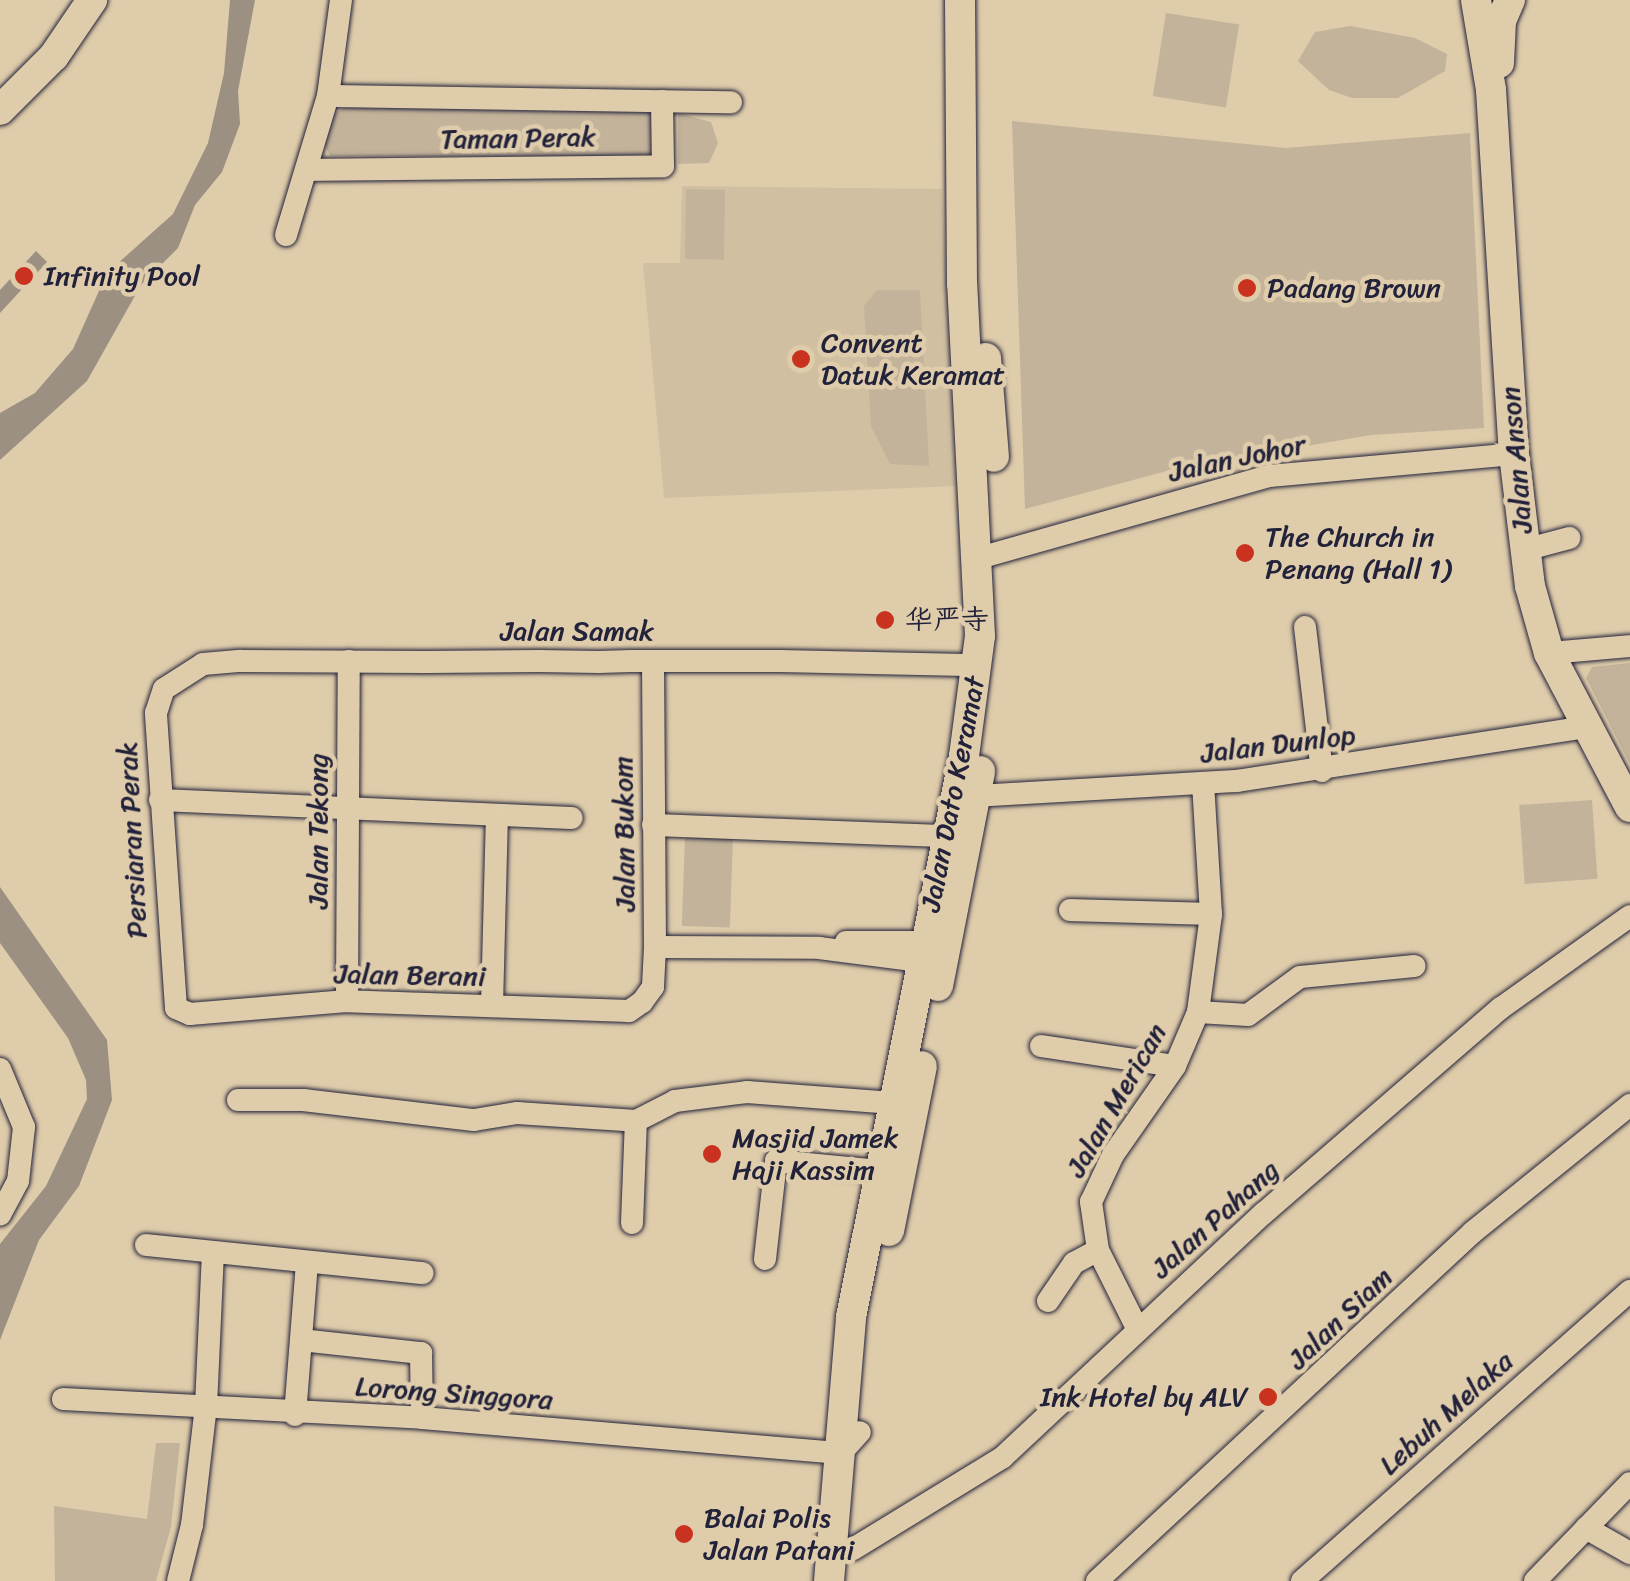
<!DOCTYPE html>
<meta charset="utf-8">
<style>
body{margin:0}
#map{position:relative;width:1630px;height:1581px;overflow:hidden;background:#dfccaa;font-family:Sriracha,"LXGW WenKai TC",sans-serif}
div>[style]{position:absolute}
.built>*{inset:0;background:#d1bfa2}
.green>*{inset:0;background:#c3b39a;transform-origin:0 0}
.water>*{inset:0;background:#9b9082}
.roads{filter:drop-shadow(0 0 2px #22223b) drop-shadow(0 0 2px #22223b)}
.minor>*{height:22px;margin:-11px;padding:0 11px;transform-origin:11px;border-radius:11px;background:#dfccaa}
.major>*{height:30px;margin:-15px;padding:0 15px;transform-origin:15px;border-radius:15px;background:#dfccaa}
.dots>*{width:28px;height:28px;translate:-50% -50%;box-sizing:border-box;border:5px solid #dfccaa;border-radius:50%}
span{translate:-50% -50%;white-space:nowrap;text-align:center;line-height:1.15;-webkit-text-stroke:9px #dfccaa;paint-order:stroke}
.street-label{font-size:28px;color:#22223b}
.poi-label{font-size:28px;color:#22223b}
.left{translate:0 -50%;text-align:left}
.right{translate:-100% -50%;text-align:right}
</style>
<div id="map">
<div class="built">
<div style="clip-path:polygon(682px 186px,942px 189px,955px 486px,664px 498px,643px 263px,680px 263px)"></div>
</div>
<div class="green">
<div style="left:1166px;top:13px;width:74px;height:84px;rotate:9deg"></div>
<div style="clip-path:polygon(1350px 26px,1415px 38px,1447px 54px,1445px 71px,1398px 98px,1352px 98px,1329px 90px,1298px 61px,1315px 32px)"></div>
<div style="clip-path:polygon(346px 107px,648px 109px,654px 112px,653px 156px,330px 156px,324px 144px,334px 114px)"></div>
<div style="clip-path:polygon(678px 113px,711px 122px,718px 143px,709px 163px,678px 164px)"></div>
<div style="clip-path:polygon(1012px 121px,1286px 148px,1470px 133px,1484px 428px,1371px 435px,1178px 468px,1025px 509px)"></div>
<div style="left:686px;top:189px;width:39px;height:70px;rotate:1deg"></div>
<div style="clip-path:polygon(877px 290px,920px 290px,929px 466px,890px 464px,871px 426px,864px 306px)"></div>
<div style="clip-path:polygon(1630px 663px,1630px 764px,1586px 678px,1592px 667px)"></div>
<div style="left:1592px;top:800px;width:79px;height:73px;rotate:86deg"></div>
<div style="left:685px;top:836px;width:48px;height:90px;rotate:2deg"></div>
<div style="clip-path:polygon(156px 1443px,180px 1443px,171px 1527px,156px 1581px,55px 1581px,54px 1506px,147px 1519px)"></div>
</div>
<div class="water">
<div style="clip-path:polygon(230px 0,255px 0,238px 91px,240px 124px,222px 172px,195px 205px,178px 248px,141px 285px,87px 381px,0 460px,0 413px,35px 393px,73px 349px,107px 273px,173px 214px,208px 143px,224px 73px)"></div>
<div style="clip-path:polygon(36px 251px,47px 262px,0 313px,0 290px)"></div>
<div style="clip-path:polygon(0 887px,107px 1040px,112px 1100px,79px 1186px,39px 1240px,0 1340px,0 1244px,46px 1186px,87px 1099px,86px 1080px,68px 1038px,0 943px)"></div>
</div>
<div class="roads">
<div class="minor">
<div style="left:328px;top:96px;width:403px;rotate:0.9deg"></div>
<div style="left:309px;top:170px;width:354px;rotate:-0.6deg"></div>
<div style="left:663px;top:166px;width:65px;rotate:-90.9deg"></div>
<div style="left:286px;top:235px;width:145px;rotate:-73.2deg"></div>
<div style="left:328px;top:96px;width:97px;rotate:-82.3deg"></div>
<div style="left:1524px;top:550px;width:47px;rotate:-14.9deg"></div>
<div style="left:979px;top:558px;width:301px;rotate:-15.8deg"></div>
<div style="left:1269px;top:476px;width:246px;rotate:-5.1deg"></div>
<div style="left:1305px;top:627px;width:145px;rotate:83.3deg"></div>
<div style="left:1549px;top:653px;width:81px;rotate:-4.9deg"></div>
<div style="left:653px;top:661px;width:286px;rotate:89.6deg"></div>
<div style="left:655px;top:947px;width:40px;rotate:92.9deg"></div>
<div style="left:653px;top:987px;width:19px;rotate:126deg"></div>
<div style="left:642px;top:1002px;width:16px;rotate:145deg"></div>
<div style="left:629px;top:1011px;width:282px;rotate:-178deg"></div>
<div style="left:347px;top:1001px;width:158px;rotate:175.3deg"></div>
<div style="left:190px;top:1014px;width:15px;rotate:-157deg"></div>
<div style="left:176px;top:1008px;width:296px;rotate:-93.9deg"></div>
<div style="left:156px;top:713px;width:25px;rotate:-72deg"></div>
<div style="left:164px;top:689px;width:46px;rotate:-32.7deg"></div>
<div style="left:203px;top:664px;width:38px;rotate:-5deg"></div>
<div style="left:241px;top:661px;width:186px;rotate:0.3deg"></div>
<div style="left:427px;top:662px;width:112px;rotate:-0.5deg"></div>
<div style="left:539px;top:661px;width:60px;rotate:1deg"></div>
<div style="left:599px;top:662px;width:32px;rotate:-2deg"></div>
<div style="left:631px;top:661px;width:149px"></div>
<div style="left:780px;top:661px;width:198px;rotate:1.2deg"></div>
<div style="left:975px;top:796px;width:262px;rotate:-3.3deg"></div>
<div style="left:1237px;top:781px;width:353px;rotate:-8.8deg"></div>
<div style="left:160px;top:800px;width:412px;rotate:2.5deg"></div>
<div style="left:653px;top:825px;width:291px;rotate:2.2deg"></div>
<div style="left:1070px;top:910px;width:141px;rotate:1.6deg"></div>
<div style="left:846px;top:942px;width:79px"></div>
<div style="left:655px;top:947px;width:164px;rotate:0.3deg"></div>
<div style="left:819px;top:948px;width:116px;rotate:7.4deg"></div>
<div style="left:347px;top:1001px;width:340px;rotate:-89.7deg"></div>
<div style="left:492px;top:1005px;width:187px;rotate:-88.5deg"></div>
<div style="left:1198px;top:1012px;width:50px;rotate:3.4deg"></div>
<div style="left:1248px;top:1015px;width:64px;rotate:-36.2deg"></div>
<div style="left:1300px;top:977px;width:115px;rotate:-5.5deg"></div>
<div style="left:1041px;top:1046px;width:135px;rotate:8.5deg"></div>
<div style="left:0;top:1069px;width:63px;rotate:67.5deg"></div>
<div style="left:24px;top:1127px;width:54px;rotate:96.3deg"></div>
<div style="left:18px;top:1181px;width:38px;rotate:118deg"></div>
<div style="left:238px;top:1100px;width:65px"></div>
<div style="left:303px;top:1100px;width:172px;rotate:6.7deg"></div>
<div style="left:474px;top:1120px;width:44px;rotate:-9.2deg"></div>
<div style="left:517px;top:1113px;width:119px;rotate:3.8deg"></div>
<div style="left:636px;top:1121px;width:44px;rotate:-27.1deg"></div>
<div style="left:675px;top:1101px;width:73px;rotate:-7.1deg"></div>
<div style="left:747px;top:1092px;width:160px;rotate:4.3deg"></div>
<div style="left:632px;top:1223px;width:102px;rotate:-87.8deg"></div>
<div style="left:146px;top:1245px;width:278px;rotate:5.8deg"></div>
<div style="left:765px;top:1259px;width:99px;rotate:-83.6deg"></div>
<div style="left:776px;top:1161px;width:104px;rotate:5.5deg"></div>
<div style="left:1048px;top:1301px;width:46px;rotate:-55.6deg"></div>
<div style="left:1074px;top:1263px;width:27px;rotate:-28deg"></div>
<div style="left:1138px;top:1330px;width:89px;rotate:-116.6deg"></div>
<div style="left:1098px;top:1250px;width:49px;rotate:-98.3deg"></div>
<div style="left:1091px;top:1202px;width:52px;rotate:-64.9deg"></div>
<div style="left:1113px;top:1155px;width:108px;rotate:-55.1deg"></div>
<div style="left:1175px;top:1066px;width:59px;rotate:-66.9deg"></div>
<div style="left:1198px;top:1012px;width:99px;rotate:-82.4deg"></div>
<div style="left:1211px;top:914px;width:130px;rotate:-93.5deg"></div>
<div style="left:301px;top:1340px;width:121px;rotate:6.2deg"></div>
<div style="left:421px;top:1353px;width:65px;rotate:89.1deg"></div>
<div style="left:63px;top:1399px;width:360px;rotate:3deg"></div>
<div style="left:422px;top:1418px;width:420px;rotate:4.8deg"></div>
<div style="left:841px;top:1453px;width:28px;rotate:-48deg"></div>
<div style="left:295px;top:1415px;width:152px;rotate:-85.5deg"></div>
<div style="left:1586px;top:1528px;width:51px;rotate:29.6deg"></div>
<div style="left:833px;top:1551px;width:20px;rotate:-6deg"></div>
<div style="left:853px;top:1549px;width:176px;rotate:-31.5deg"></div>
<div style="left:1003px;top:1457px;width:357px;rotate:-43.1deg"></div>
<div style="left:1264px;top:1213px;width:313px;rotate:-40.9deg"></div>
<div style="left:1501px;top:1008px;width:158px;rotate:-35.5deg"></div>
<div style="left:178px;top:1581px;width:58px;rotate:-76deg"></div>
<div style="left:192px;top:1525px;width:120px;rotate:-83.3deg"></div>
<div style="left:206px;top:1406px;width:153px;rotate:-87.4deg"></div>
<div style="left:1097px;top:1581px;width:513px;rotate:-42.87deg"></div>
<div style="left:1473px;top:1232px;width:202px;rotate:-39deg"></div>
<div style="left:1302px;top:1581px;width:438px;rotate:-41.5deg"></div>
<div style="left:1535px;top:1581px;width:136px;rotate:-45.9deg"></div>
</div>
<div class="major">
<div style="left:1476px;top:0;width:91px;rotate:80.5deg"></div>
<div style="left:1491px;top:90px;width:365px;rotate:86.4deg"></div>
<div style="left:1514px;top:454px;width:133px;rotate:83.1deg"></div>
<div style="left:1530px;top:586px;width:70px;rotate:74.2deg"></div>
<div style="left:1549px;top:653px;width:174px;rotate:62.3deg"></div>
<div style="left:1499px;top:63px;width:42px;rotate:-87.3deg"></div>
<div style="left:1501px;top:21px;width:23px;rotate:-67deg"></div>
<div style="left:0;top:110px;width:76px;rotate:-45deg"></div>
<div style="left:54px;top:56px;width:68px;rotate:-55.8deg"></div>
<div style="left:986px;top:358px;width:99px;rotate:85.4deg"></div>
<div style="left:938px;top:986px;width:219px;rotate:-78.9deg"></div>
<div style="left:889px;top:1231px;width:168px;rotate:-78.7deg"></div>
<div style="left:829px;top:1581px;width:265px;rotate:-85.2deg"></div>
<div style="left:851px;top:1317px;width:572px;rotate:-78.61deg"></div>
<div style="left:964px;top:756px;width:121px;rotate:-82.4deg"></div>
<div style="left:980px;top:636px;width:352px;rotate:-92.9deg"></div>
<div style="left:962px;top:284px;width:284px;rotate:-90.4deg"></div>
</div>
</div>
<div class="dots">
<div style="left:24px;top:276px;background:#c8321e"></div>
<div style="left:1247px;top:288px;background:#c8321e"></div>
<div style="left:801px;top:359px;background:#c8321e"></div>
<div style="left:1245px;top:553px;background:#c8321e"></div>
<div style="left:885px;top:620px;background:#c8321e"></div>
<div style="left:712px;top:1154px;background:#c8321e"></div>
<div style="left:1268px;top:1397px;background:#c8321e"></div>
<div style="left:684px;top:1534px;background:#c8321e"></div>
</div>
<div class="street-label">
<span style="left:518px;top:138px;rotate:-1deg">Taman Perak</span>
<span style="left:1237px;top:458px;rotate:-12deg">Jalan Johor</span>
<span style="left:1516px;top:460px;rotate:-95deg">Jalan Anson</span>
<span style="left:577px;top:631px">Jalan Samak</span>
<span style="left:1278px;top:744px;rotate:-7deg">Jalan Dunlop</span>
<span style="left:953px;top:794px;rotate:-79deg">Jalan Dato Keramat</span>
<span style="left:318px;top:831px;rotate:-90deg">Jalan Tekong</span>
<span style="left:624px;top:834px;rotate:-91deg">Jalan Bukom</span>
<span style="left:132px;top:840px;rotate:-93deg">Persiaran Perak</span>
<span style="left:410px;top:975px;rotate:1deg">Jalan Berani</span>
<span style="left:1116px;top:1100px;rotate:-60deg">Jalan Merican</span>
<span style="left:1215px;top:1219px;rotate:-42deg">Jalan Pahang</span>
<span style="left:1340px;top:1318px;rotate:-44deg">Jalan Siam</span>
<span style="left:454px;top:1393px;rotate:4deg">Lorong Singgora</span>
<span style="left:1446px;top:1413px;rotate:-42deg">Lebuh Melaka</span>
</div>
<div class="poi-label">
<span class="left" style="left:44px;top:276px">Infinity Pool</span>
<span class="left" style="left:1267px;top:288px">Padang Brown</span>
<span class="left" style="left:821px;top:359px">Convent<br>Datuk Keramat</span>
<span class="left" style="left:1265px;top:553px">The Church in<br>Penang (Hall 1)</span>
<span class="left" style="left:905px;top:620px">华严寺</span>
<span class="left" style="left:732px;top:1154px">Masjid Jamek<br>Haji Kassim</span>
<span class="right" style="left:1248px;top:1397px">Ink Hotel by ALV</span>
<span class="left" style="left:704px;top:1534px">Balai Polis<br>Jalan Patani</span>
</div>
</div>
